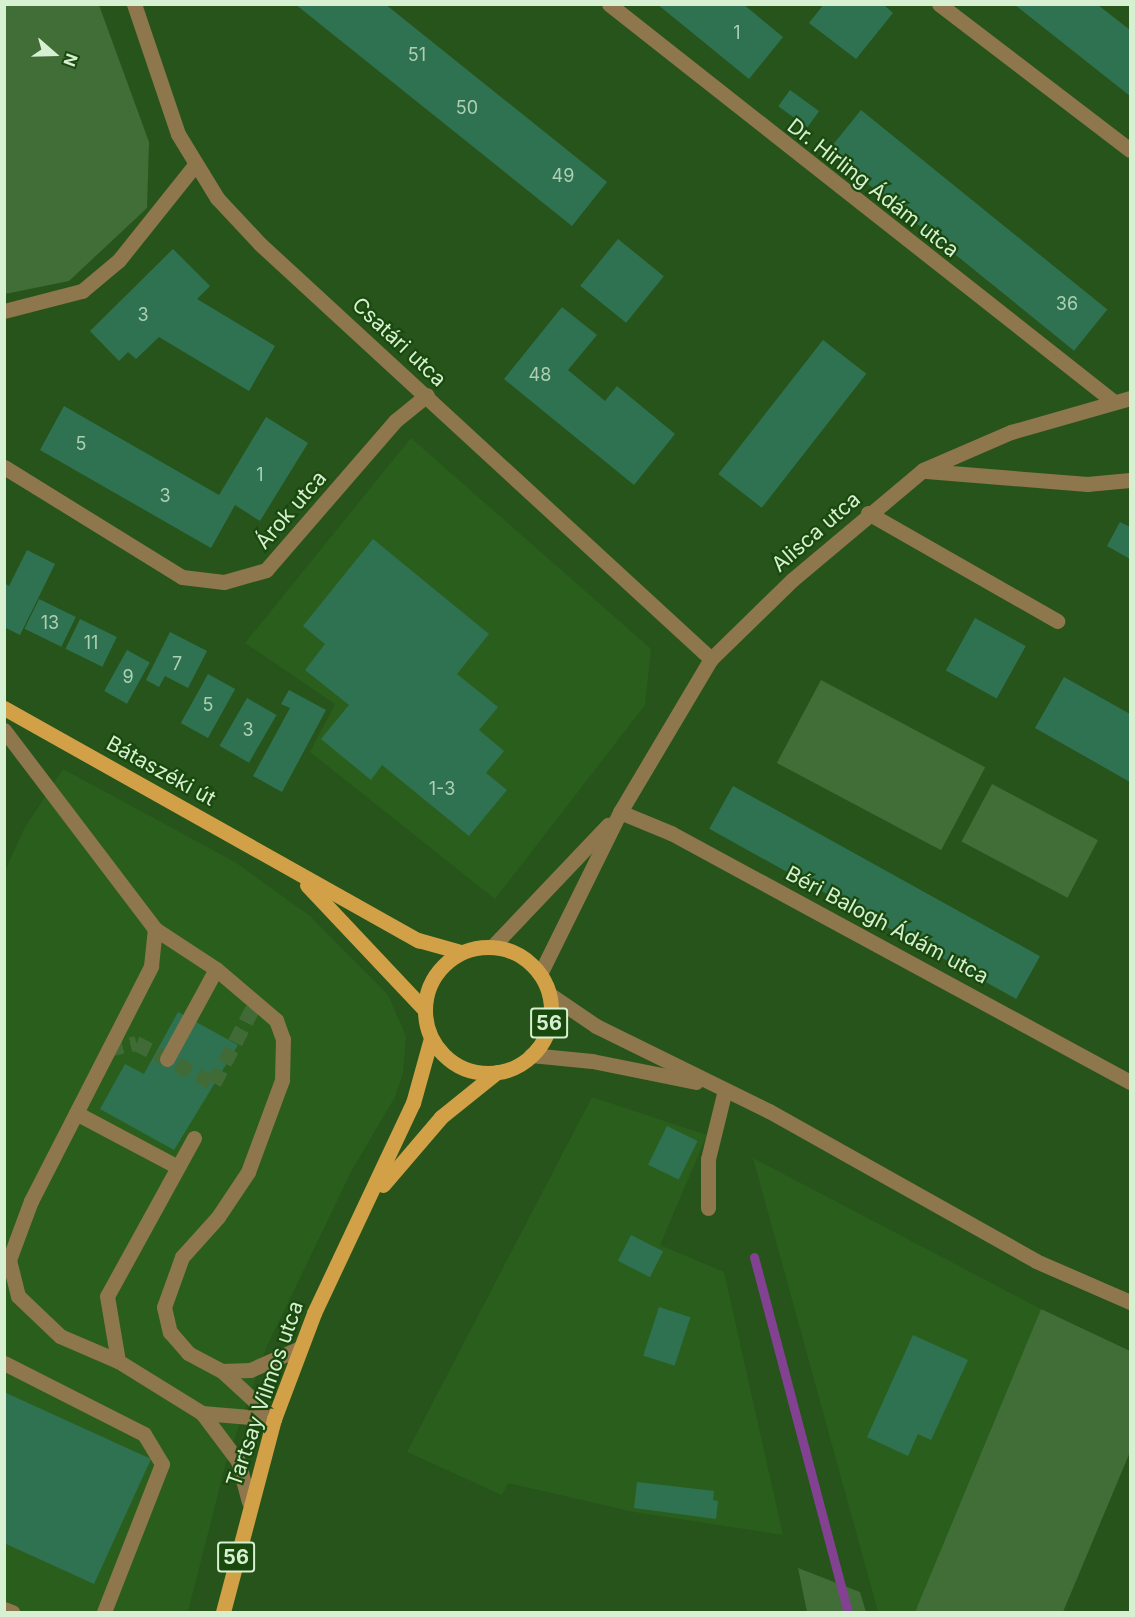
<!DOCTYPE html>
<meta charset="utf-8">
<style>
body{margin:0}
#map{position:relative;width:1135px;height:1617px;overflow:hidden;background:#26541b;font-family:Inter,sans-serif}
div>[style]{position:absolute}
.built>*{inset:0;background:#2a5e1d}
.green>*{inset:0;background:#416d37;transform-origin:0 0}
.stream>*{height:9px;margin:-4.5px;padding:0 4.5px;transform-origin:4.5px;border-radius:4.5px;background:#834192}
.building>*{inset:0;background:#2f7252;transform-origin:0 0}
.minor-tunnel>*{height:15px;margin-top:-7.5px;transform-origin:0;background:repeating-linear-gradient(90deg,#406b36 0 15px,transparent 0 23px)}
.minor>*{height:15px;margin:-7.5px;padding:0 7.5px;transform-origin:7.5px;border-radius:7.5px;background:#8e764d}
.major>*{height:15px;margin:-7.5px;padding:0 7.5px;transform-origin:7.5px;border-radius:7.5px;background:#d2a147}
.major>.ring{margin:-7.5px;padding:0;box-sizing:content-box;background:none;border:15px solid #d2a147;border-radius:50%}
span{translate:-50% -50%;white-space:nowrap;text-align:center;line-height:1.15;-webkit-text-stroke:4.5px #1a490e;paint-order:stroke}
.number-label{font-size:18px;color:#acd0b1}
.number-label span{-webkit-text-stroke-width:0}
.shield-label span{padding:2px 4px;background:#1a490e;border:2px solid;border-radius:4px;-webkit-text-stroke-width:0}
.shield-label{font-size:20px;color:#d6f0d1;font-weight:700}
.street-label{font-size:21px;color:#d6f0d1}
.frame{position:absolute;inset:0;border:6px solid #d6f0d1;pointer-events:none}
.north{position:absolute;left:24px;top:24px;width:60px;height:60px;-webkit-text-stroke:4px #1a490e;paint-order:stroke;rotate:110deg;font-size:16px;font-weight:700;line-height:24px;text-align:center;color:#d6f0d1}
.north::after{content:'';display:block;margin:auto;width:21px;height:27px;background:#d6f0d1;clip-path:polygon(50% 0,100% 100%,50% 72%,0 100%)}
</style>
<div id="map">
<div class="built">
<div style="clip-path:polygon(411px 438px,651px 649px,645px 705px,495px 899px,310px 752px,335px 704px,245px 643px)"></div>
<div style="clip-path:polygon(63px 769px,235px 862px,310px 916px,388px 995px,406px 1036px,403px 1073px,395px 1097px,352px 1170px,267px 1346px,225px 1466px,188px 1612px,5px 1612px,5px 871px,24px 829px)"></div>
<div style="clip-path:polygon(592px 1097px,707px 1135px,660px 1245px,724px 1272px,783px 1535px,634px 1512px,508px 1483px,502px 1495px,407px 1452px)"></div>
<div style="clip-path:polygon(753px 1158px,1041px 1309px,915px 1612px,878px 1612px)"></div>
</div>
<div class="green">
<div style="clip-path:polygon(5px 4px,99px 5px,149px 142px,147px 208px,69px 281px,5px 294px)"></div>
<div style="left:821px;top:680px;width:186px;height:94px;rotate:28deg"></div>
<div style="left:992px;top:784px;width:120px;height:65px;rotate:28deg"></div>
<div style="clip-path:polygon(1041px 1309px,1130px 1351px,1130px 1452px,1063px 1612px,915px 1612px)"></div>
<div style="clip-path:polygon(798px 1568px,860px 1592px,866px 1612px,807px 1612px)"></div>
</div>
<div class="stream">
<div style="left:754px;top:1257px;width:367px;rotate:75.2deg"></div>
</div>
<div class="building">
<div style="clip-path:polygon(295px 4px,385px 4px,607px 182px,572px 226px)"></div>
<div style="clip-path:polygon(657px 4px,743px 4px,783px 37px,749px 79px)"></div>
<div style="clip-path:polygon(824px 4px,883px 4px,893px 13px,856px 59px,809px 23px)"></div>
<div style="clip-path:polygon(1015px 5px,1098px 5px,1130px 30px,1130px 96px)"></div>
<div style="left:790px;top:90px;width:36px;height:20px;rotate:36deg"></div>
<div style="left:861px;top:110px;width:317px;height:53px;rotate:39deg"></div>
<div style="left:618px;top:239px;width:59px;height:60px;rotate:39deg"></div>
<div style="clip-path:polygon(173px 249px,210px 286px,197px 299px,275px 346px,249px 391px,159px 337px,136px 359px,128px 352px,119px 361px,90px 331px)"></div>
<div style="clip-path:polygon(562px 307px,597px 335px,568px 370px,605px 401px,617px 386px,675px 434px,634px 485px,504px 379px)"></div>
<div style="left:823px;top:340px;width:55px;height:170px;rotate:38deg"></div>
<div style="clip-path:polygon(64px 406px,219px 495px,266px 417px,308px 443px,260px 521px,235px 505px,211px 548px,40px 450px)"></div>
<div style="clip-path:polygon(1120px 522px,1130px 527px,1130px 559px,1107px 546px)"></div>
<div style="clip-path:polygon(373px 539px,489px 634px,457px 674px,498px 707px,479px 730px,504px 751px,486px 773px,507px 790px,469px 836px,382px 765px,371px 780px,321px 739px,349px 705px,305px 670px,325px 644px,303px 626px)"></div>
<div style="clip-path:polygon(27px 550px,55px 564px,20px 635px,4px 627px,4px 583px,9px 586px)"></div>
<div style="left:39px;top:599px;width:41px;height:33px;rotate:26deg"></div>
<div style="left:975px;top:618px;width:58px;height:60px;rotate:29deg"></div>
<div style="left:80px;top:619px;width:41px;height:33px;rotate:26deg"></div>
<div style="clip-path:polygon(170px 632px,207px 651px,188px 688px,165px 676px,159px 687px,146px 680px)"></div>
<div style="left:127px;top:650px;width:26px;height:47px;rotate:29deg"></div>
<div style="left:208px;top:674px;width:31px;height:56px;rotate:29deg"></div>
<div style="clip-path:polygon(1064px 677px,1130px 714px,1130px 782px,1035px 728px)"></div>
<div style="clip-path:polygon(289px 690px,326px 710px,282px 792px,253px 776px,290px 708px,281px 704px)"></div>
<div style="left:247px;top:698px;width:34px;height:55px;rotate:30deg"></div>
<div style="left:733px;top:786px;width:351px;height:49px;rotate:29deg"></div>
<div style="clip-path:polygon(178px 1012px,238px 1045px,174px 1150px,100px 1109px,125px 1064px,144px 1074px)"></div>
<div style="left:667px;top:1126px;width:34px;height:43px;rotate:26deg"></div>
<div style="left:631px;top:1235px;width:36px;height:29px;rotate:27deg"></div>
<div style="left:659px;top:1307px;width:33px;height:51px;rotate:18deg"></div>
<div style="clip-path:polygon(913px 1335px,968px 1360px,931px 1440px,918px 1434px,908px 1456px,867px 1437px)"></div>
<div style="clip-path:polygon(4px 1392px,151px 1459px,94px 1584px,4px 1543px)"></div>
<div style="clip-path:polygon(637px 1482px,714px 1491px,713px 1500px,718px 1501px,716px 1519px,634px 1508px)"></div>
</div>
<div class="minor-tunnel">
<div style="left:108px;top:1049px;width:29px;rotate:-12deg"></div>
<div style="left:136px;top:1043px;width:88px;rotate:27.1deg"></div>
<div style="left:214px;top:1083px;width:91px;rotate:-62.6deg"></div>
</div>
<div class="minor">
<div style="left:134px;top:4px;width:137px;rotate:71.3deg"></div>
<div style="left:178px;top:134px;width:75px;rotate:58.6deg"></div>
<div style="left:217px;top:198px;width:63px;rotate:46.9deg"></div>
<div style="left:260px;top:244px;width:613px;rotate:42.62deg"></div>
<div style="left:609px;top:4px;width:642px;rotate:38.23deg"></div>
<div style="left:939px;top:4px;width:240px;rotate:37.4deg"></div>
<div style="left:4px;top:311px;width:81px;rotate:-14.4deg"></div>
<div style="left:82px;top:291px;width:48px;rotate:-40deg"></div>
<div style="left:119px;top:260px;width:120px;rotate:-51.4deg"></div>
<div style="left:4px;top:467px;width:209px;rotate:31.7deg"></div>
<div style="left:182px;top:577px;width:42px;rotate:6.8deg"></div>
<div style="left:224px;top:582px;width:44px;rotate:-15.9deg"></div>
<div style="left:266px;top:570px;width:197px;rotate:-49.1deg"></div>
<div style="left:395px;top:421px;width:41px;rotate:-39.1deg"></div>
<div style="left:926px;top:471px;width:162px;rotate:4.6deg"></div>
<div style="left:1087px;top:484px;width:43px;rotate:-5.3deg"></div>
<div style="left:868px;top:513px;width:218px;rotate:29.7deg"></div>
<div style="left:4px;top:730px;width:250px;rotate:52.8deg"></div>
<div style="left:155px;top:929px;width:73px;rotate:33.3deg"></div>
<div style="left:216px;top:969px;width:79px;rotate:40.4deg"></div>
<div style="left:276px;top:1020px;width:20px;rotate:70deg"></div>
<div style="left:283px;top:1039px;width:41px;rotate:91.4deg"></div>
<div style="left:282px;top:1080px;width:98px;rotate:110.3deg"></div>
<div style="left:248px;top:1172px;width:54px;rotate:123.7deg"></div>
<div style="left:218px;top:1217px;width:54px;rotate:132deg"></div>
<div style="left:182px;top:1257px;width:53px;rotate:109.8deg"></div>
<div style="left:164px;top:1307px;width:26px;rotate:77deg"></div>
<div style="left:170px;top:1332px;width:28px;rotate:49deg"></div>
<div style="left:188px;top:1353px;width:38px;rotate:28deg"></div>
<div style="left:222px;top:1371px;width:71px;rotate:42.7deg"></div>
<div style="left:620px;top:812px;width:55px;rotate:22.4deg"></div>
<div style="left:671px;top:833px;width:522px;rotate:28.48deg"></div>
<div style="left:493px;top:946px;width:167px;rotate:-46.5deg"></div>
<div style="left:540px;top:974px;width:181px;rotate:-63.7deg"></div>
<div style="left:620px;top:812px;width:178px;rotate:-59.3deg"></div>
<div style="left:711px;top:659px;width:113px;rotate:-44.3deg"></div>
<div style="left:792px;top:580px;width:171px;rotate:-40deg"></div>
<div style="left:923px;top:470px;width:96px;rotate:-23.4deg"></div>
<div style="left:1011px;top:432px;width:124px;rotate:-15.9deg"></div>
<div style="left:549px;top:994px;width:57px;rotate:34.2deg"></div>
<div style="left:596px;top:1026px;width:193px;rotate:26.2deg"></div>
<div style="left:769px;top:1111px;width:306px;rotate:29.3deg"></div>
<div style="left:1036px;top:1261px;width:103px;rotate:23.6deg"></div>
<div style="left:531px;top:1055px;width:61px;rotate:5.6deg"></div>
<div style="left:592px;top:1061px;width:106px;rotate:11.4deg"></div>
<div style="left:167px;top:1059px;width:102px;rotate:-61.4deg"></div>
<div style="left:76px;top:1113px;width:115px;rotate:27.9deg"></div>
<div style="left:194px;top:1138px;width:180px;rotate:118.8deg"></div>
<div style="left:107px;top:1296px;width:66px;rotate:80.4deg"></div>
<div style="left:118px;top:1361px;width:99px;rotate:31.8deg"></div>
<div style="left:202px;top:1413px;width:72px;rotate:4.8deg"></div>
<div style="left:708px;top:1208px;width:49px;rotate:-90deg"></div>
<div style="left:708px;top:1159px;width:71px;rotate:-76.2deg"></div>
<div style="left:118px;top:1361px;width:63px;rotate:-156.7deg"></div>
<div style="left:60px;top:1336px;width:58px;rotate:-136.4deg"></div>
<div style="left:18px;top:1296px;width:37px;rotate:-104deg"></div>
<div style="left:9px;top:1260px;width:63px;rotate:-69.6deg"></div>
<div style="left:31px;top:1201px;width:264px;rotate:-62.9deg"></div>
<div style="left:151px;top:966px;width:37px;rotate:-84deg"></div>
<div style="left:4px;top:1363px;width:157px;rotate:26.9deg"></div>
<div style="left:144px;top:1434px;width:35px;rotate:59deg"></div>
<div style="left:162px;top:1464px;width:159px;rotate:111.4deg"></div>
<div style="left:222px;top:1371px;width:28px;rotate:-2deg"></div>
<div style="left:250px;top:1370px;width:55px;rotate:-23.7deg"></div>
<div style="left:202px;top:1413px;width:60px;rotate:53.1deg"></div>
<div style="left:238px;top:1461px;width:42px;rotate:75deg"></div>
<div style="left:4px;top:1609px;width:9px;rotate:21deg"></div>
</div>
<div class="major">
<div style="left:4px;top:708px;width:475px;rotate:29.3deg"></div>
<div style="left:418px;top:940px;width:45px;rotate:15.6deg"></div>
<div style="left:307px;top:885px;width:172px;rotate:46.7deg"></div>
<div class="ring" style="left:425px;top:947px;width:111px;height:111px"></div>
<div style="left:383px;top:1185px;width:89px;rotate:-49.5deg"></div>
<div style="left:441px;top:1117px;width:72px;rotate:-38.8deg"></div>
<div style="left:223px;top:1612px;width:200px;rotate:-75.2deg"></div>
<div style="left:274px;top:1419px;width:113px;rotate:-69.3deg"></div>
<div style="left:314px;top:1313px;width:232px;rotate:-64.8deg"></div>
<div style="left:413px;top:1103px;width:67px;rotate:-74.5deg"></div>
</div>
<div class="number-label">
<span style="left:737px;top:33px">1</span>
<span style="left:417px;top:55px">51</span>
<span style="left:467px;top:108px">50</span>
<span style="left:563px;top:176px">49</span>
<span style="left:1067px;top:304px">36</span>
<span style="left:143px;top:315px">3</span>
<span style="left:540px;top:375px">48</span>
<span style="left:81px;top:444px">5</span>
<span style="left:260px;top:475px">1</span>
<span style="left:165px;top:496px">3</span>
<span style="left:50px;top:623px">13</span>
<span style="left:91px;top:643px">11</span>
<span style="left:177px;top:664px">7</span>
<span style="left:128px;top:677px">9</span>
<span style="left:208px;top:705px">5</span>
<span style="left:248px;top:730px">3</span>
<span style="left:442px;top:789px">1-3</span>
</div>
<div class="shield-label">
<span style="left:549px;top:1023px">56</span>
<span style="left:236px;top:1557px">56</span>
</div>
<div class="street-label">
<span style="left:873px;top:188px;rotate:38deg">Dr. Hirling Ádám utca</span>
<span style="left:399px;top:342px;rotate:43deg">Csatári utca</span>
<span style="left:291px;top:510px;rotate:-49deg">Árok utca</span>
<span style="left:816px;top:532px;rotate:-41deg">Alisca utca</span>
<span style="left:161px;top:771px;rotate:29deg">Bátaszéki út</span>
<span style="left:887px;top:925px;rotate:28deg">Béri Balogh Ádám utca</span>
<span style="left:265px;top:1394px;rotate:-71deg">Tartsay Vilmos utca</span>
</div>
<div class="frame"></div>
<div class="north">N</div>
</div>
